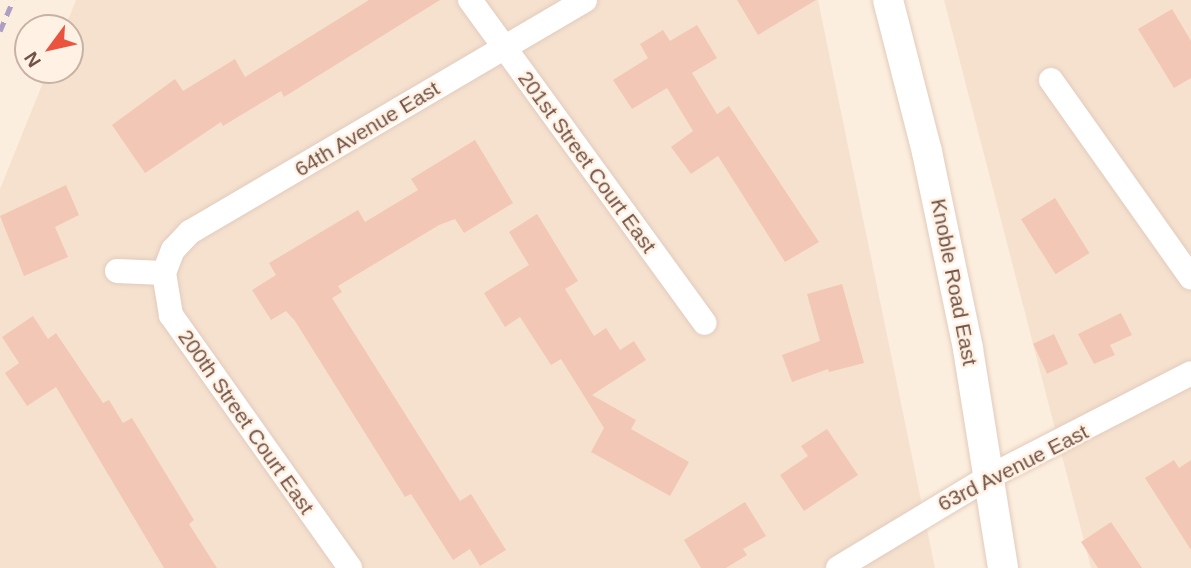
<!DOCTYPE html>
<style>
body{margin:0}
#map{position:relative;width:1191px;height:568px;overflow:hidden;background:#fceede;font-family:Arial,sans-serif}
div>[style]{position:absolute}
.residential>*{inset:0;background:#f6e1cf}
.building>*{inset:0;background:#f2c7b5;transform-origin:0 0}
.roads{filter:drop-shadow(0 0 2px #e2cbbd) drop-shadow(0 0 2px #e2cbbd)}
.minor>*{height:24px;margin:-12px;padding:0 12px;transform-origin:12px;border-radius:12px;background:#fff}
.tertiary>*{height:30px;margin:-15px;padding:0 15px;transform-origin:15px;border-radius:15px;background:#fff}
.rail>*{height:5px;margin-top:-2.5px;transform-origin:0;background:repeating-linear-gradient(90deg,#af9ec4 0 10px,transparent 0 17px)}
span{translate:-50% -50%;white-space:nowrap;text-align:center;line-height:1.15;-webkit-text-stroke:5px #fff2e4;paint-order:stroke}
.street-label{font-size:21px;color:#725146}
.north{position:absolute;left:14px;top:14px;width:70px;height:70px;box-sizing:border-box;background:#fff2e4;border:2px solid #c7b2a5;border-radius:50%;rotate:237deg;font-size:19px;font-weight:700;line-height:28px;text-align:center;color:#725146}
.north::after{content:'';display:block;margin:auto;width:24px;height:32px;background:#ea543f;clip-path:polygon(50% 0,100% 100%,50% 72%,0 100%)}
</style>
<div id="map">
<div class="residential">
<div style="clip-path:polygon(76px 0,818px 0,935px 568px,0 568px,0 189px,48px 70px,70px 70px,70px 28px,65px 28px)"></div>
<div style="clip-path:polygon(944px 0,1191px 0,1191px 568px,1091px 568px)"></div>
</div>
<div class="building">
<div style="clip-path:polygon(369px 0,440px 0,284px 97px,281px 91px,223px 126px,221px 122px,145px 173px,112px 125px,175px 79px,183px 91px,235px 59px,245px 77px)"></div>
<div style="clip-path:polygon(737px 0,816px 0,758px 35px)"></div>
<div style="clip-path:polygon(1172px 9px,1191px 41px,1191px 78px,1174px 88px,1138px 29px)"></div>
<div style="clip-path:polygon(697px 25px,717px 58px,692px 73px,717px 114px,729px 106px,819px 242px,785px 262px,718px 156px,691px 174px,671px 147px,693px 131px,667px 88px,632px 109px,613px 80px,648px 58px,640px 44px,663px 30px,670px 41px)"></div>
<div style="clip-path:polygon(475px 140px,513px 203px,464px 233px,455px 219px,439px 225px,338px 286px,342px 292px,332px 298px,460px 501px,471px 494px,506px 550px,480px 566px,470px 549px,453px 560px,411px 494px,405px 497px,295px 321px,286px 311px,271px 320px,252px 290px,276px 275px,269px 263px,358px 210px,365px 222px,418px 190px,411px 179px)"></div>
<div style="clip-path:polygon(66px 185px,79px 215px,55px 227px,68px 257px,24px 276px,0 216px)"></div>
<div style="left:1055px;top:198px;width:65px;height:40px;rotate:58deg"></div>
<div style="clip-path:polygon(537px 214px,578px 281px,565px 289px,594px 336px,606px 328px,620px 350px,634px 341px,646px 360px,592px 395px,636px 420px,631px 429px,689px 462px,670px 496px,591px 452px,604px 428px,561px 359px,551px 365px,520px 317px,505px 327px,484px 293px,529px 265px,509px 232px)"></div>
<div style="clip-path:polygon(842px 284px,864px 363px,829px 372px,828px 369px,792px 382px,782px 355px,820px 341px,807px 294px)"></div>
<div style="clip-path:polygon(1121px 313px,1132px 335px,1110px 345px,1115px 355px,1094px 364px,1078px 334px)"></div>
<div style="clip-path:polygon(33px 316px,48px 339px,56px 333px,103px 403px,109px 400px,123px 423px,132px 418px,194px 520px,189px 524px,217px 568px,164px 568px,56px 387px,27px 406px,5px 373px,19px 363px,2px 337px)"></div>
<div style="left:1054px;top:334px;width:33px;height:23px;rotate:65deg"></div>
<div style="clip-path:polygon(827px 429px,858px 475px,804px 511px,780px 475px,808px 456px,801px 446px)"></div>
<div style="clip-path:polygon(1174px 460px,1179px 468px,1191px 460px,1191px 550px,1145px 478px)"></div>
<div style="clip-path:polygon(745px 502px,766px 536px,743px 549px,747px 555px,726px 568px,701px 568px,684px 540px)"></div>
<div style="clip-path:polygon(1111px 522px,1142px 568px,1098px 568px,1081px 542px)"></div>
</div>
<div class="roads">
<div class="minor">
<div style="left:470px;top:0;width:399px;rotate:54deg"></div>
<div style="left:1051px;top:80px;width:242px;rotate:54.7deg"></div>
<div style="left:117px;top:271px;width:47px;rotate:2.4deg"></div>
<div style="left:164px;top:273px;width:43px;rotate:80.5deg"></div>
<div style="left:171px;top:315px;width:310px;rotate:54.7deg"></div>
<div style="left:164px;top:273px;width:25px;rotate:-69deg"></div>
<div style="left:173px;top:250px;width:25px;rotate:-47deg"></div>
<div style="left:190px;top:232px;width:458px;rotate:-30.4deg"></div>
<div style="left:838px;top:568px;width:176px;rotate:-31.1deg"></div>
<div style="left:989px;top:477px;width:227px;rotate:-27.2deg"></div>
</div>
<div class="tertiary">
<div style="left:888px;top:0;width:157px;rotate:75.6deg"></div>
<div style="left:927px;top:152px;width:201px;rotate:78.2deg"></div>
<div style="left:968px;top:349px;width:222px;rotate:80.9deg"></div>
</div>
</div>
<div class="rail">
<div style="left:0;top:31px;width:34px;rotate:-67deg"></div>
</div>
<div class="street-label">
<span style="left:367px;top:129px;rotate:-31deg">64th Avenue East</span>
<span style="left:587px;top:162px;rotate:54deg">201st Street Court East</span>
<span style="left:954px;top:282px;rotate:79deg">Knoble Road East</span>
<span style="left:246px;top:422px;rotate:55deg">200th Street Court East</span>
<span style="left:1013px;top:468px;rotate:-27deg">63rd Avenue East</span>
</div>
<div class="north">N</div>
</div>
